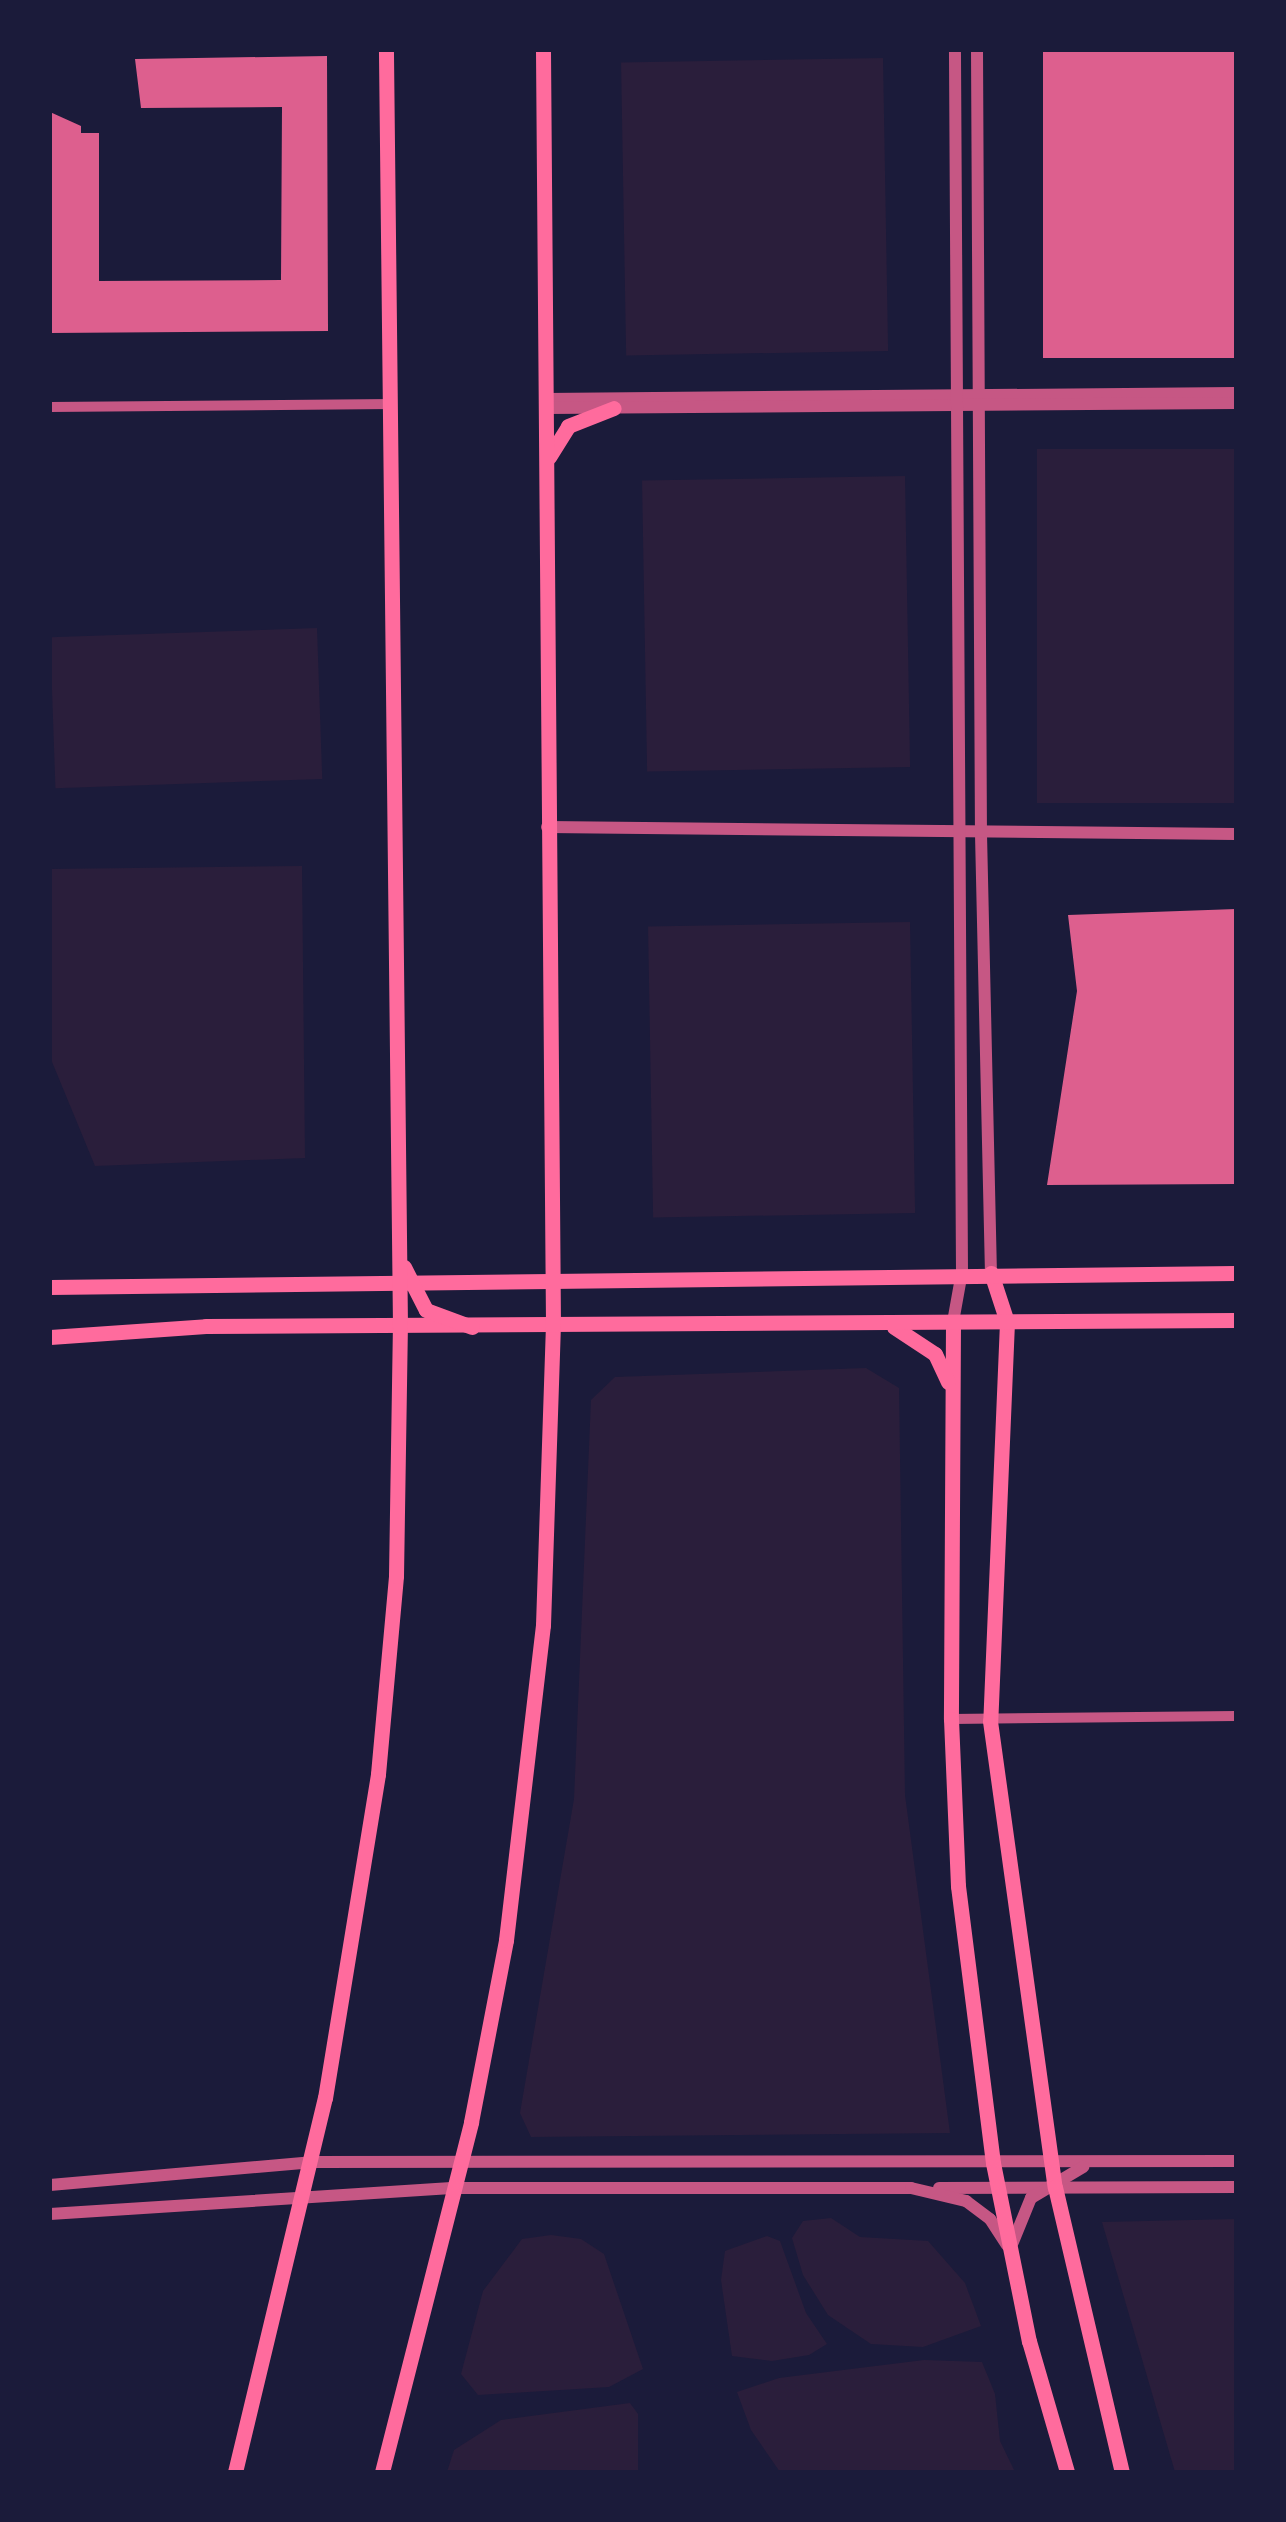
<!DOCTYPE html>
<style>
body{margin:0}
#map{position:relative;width:1286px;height:2522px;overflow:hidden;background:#1b1b3a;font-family:"Titillium Web",sans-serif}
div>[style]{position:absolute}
.green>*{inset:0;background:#2a1e3b;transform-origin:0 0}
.building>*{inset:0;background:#dd5f8e;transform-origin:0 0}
.minor>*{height:10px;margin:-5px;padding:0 5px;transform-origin:5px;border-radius:5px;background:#c65784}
.tertiary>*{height:12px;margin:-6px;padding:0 6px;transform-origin:6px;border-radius:6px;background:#c65784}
.secondary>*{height:15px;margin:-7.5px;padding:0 7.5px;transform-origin:7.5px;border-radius:7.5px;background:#ff6b9d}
.primary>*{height:15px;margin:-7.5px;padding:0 7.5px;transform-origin:7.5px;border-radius:7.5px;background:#ff6b9d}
span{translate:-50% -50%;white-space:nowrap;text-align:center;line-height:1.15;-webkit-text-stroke:9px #1b1b3a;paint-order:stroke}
.frame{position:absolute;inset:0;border:52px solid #1b1b3a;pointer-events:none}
</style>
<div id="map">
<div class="green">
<div style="left:883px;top:58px;width:293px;height:262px;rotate:89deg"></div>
<div style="left:1037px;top:449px;width:199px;height:354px"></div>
<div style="left:905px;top:476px;width:291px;height:263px;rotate:89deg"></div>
<div style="left:317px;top:628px;width:151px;height:267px;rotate:88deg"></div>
<div style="clip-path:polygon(302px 866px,305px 1158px,95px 1166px,50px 1057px,50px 869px)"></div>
<div style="left:910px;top:922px;width:291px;height:262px;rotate:89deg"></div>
<div style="clip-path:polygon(866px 1368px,899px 1388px,905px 1795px,950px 2133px,531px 2137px,520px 2113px,574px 1799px,591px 1400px,615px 1377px)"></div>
<div style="clip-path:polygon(831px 2218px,860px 2237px,928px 2241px,965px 2283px,981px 2326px,923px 2347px,871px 2344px,828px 2315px,803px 2275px,792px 2238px,803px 2221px)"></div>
<div style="clip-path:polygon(1236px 2219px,1236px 2472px,1175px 2472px,1102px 2222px)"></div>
<div style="clip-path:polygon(551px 2235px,581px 2239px,604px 2254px,643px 2369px,609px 2387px,478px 2395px,461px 2374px,483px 2291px,522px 2239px)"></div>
<div style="clip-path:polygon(767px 2236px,780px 2241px,806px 2313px,827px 2344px,809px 2355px,772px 2361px,732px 2356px,721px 2280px,725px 2251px)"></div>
<div style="clip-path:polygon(924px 2360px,982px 2362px,995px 2394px,1000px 2441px,1015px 2472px,780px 2472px,751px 2430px,737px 2392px,779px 2378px)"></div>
<div style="clip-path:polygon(630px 2403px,638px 2414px,638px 2472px,447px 2472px,454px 2450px,501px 2420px)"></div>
</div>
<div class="building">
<div style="left:1043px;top:50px;width:193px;height:308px"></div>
<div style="clip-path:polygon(327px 56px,328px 331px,50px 333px,50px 112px,81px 126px,81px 133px,99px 133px,99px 281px,281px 280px,282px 107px,141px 108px,135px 59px)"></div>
<div style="clip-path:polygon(1236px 909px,1236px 1184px,1047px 1185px,1077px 991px,1068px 915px)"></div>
</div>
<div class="minor">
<div style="left:50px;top:407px;width:342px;rotate:-0.5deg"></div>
<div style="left:951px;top:1719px;width:285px;rotate:-0.6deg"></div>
</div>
<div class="tertiary">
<div style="left:977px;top:50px;width:784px;rotate:89.71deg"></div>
<div style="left:981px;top:834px;width:439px;rotate:88.7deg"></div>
<div style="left:545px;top:399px;width:691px;rotate:-0.5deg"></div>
<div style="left:546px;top:408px;width:690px;rotate:-0.42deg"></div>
<div style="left:547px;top:827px;width:689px;rotate:0.58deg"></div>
<div style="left:953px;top:1322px;width:51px;rotate:-79.8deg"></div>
<div style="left:962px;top:1272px;width:1222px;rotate:-90.33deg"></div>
<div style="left:50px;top:2185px;width:262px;rotate:-5deg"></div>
<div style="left:311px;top:2162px;width:925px;rotate:-0.06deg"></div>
<div style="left:939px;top:2188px;width:297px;rotate:-0.2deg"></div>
<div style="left:50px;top:2214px;width:406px;rotate:-3.7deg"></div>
<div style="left:455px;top:2188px;width:456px"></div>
<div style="left:911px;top:2188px;width:57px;rotate:13.3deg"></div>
<div style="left:966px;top:2201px;width:30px;rotate:37deg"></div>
<div style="left:990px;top:2219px;width:31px;rotate:57deg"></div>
<div style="left:1013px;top:2242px;width:48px;rotate:-67.8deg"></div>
<div style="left:1031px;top:2198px;width:61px;rotate:-30.8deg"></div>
</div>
<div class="secondary">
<div style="left:991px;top:1273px;width:52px;rotate:71.9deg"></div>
<div style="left:1007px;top:1322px;width:399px;rotate:92.4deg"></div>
<div style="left:990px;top:1721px;width:471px;rotate:82.1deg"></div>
<div style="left:1055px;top:2187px;width:293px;rotate:76.8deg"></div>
<div style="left:50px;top:1287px;width:1186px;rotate:-0.68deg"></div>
<div style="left:953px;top:1322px;width:397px;rotate:90.3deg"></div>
<div style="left:951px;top:1719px;width:167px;rotate:87.6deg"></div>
<div style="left:958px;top:1886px;width:279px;rotate:82.8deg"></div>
<div style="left:993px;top:2163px;width:182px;rotate:78.6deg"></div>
<div style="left:1029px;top:2341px;width:136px;rotate:73.8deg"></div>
<div style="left:894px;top:1327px;width:49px;rotate:33.4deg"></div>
<div style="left:935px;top:1354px;width:31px;rotate:65deg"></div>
<div style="left:50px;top:1337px;width:156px;rotate:-4deg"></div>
<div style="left:206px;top:1326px;width:1030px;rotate:-0.33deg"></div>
</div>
<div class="primary">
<div style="left:549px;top:457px;width:36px;rotate:-58deg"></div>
<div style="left:568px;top:426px;width:49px;rotate:-21.4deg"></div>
<div style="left:404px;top:1267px;width:48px;rotate:62.9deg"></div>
<div style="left:426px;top:1310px;width:49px;rotate:20.3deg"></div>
<div style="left:235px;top:2472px;width:385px;rotate:-76.5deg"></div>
<div style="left:325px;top:2098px;width:328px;rotate:-80.7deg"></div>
<div style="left:378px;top:1774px;width:199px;rotate:-84.8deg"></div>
<div style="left:396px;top:1576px;width:249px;rotate:-89.1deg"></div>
<div style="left:400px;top:1327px;width:1277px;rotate:-90.63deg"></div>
<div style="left:382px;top:2472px;width:361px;rotate:-75.7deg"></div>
<div style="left:471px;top:2122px;width:185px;rotate:-79.1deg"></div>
<div style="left:506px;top:1940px;width:317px;rotate:-83.3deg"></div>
<div style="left:543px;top:1625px;width:300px;rotate:-88.1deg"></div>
<div style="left:553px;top:1325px;width:1275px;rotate:-90.45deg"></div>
</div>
<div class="frame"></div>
</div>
